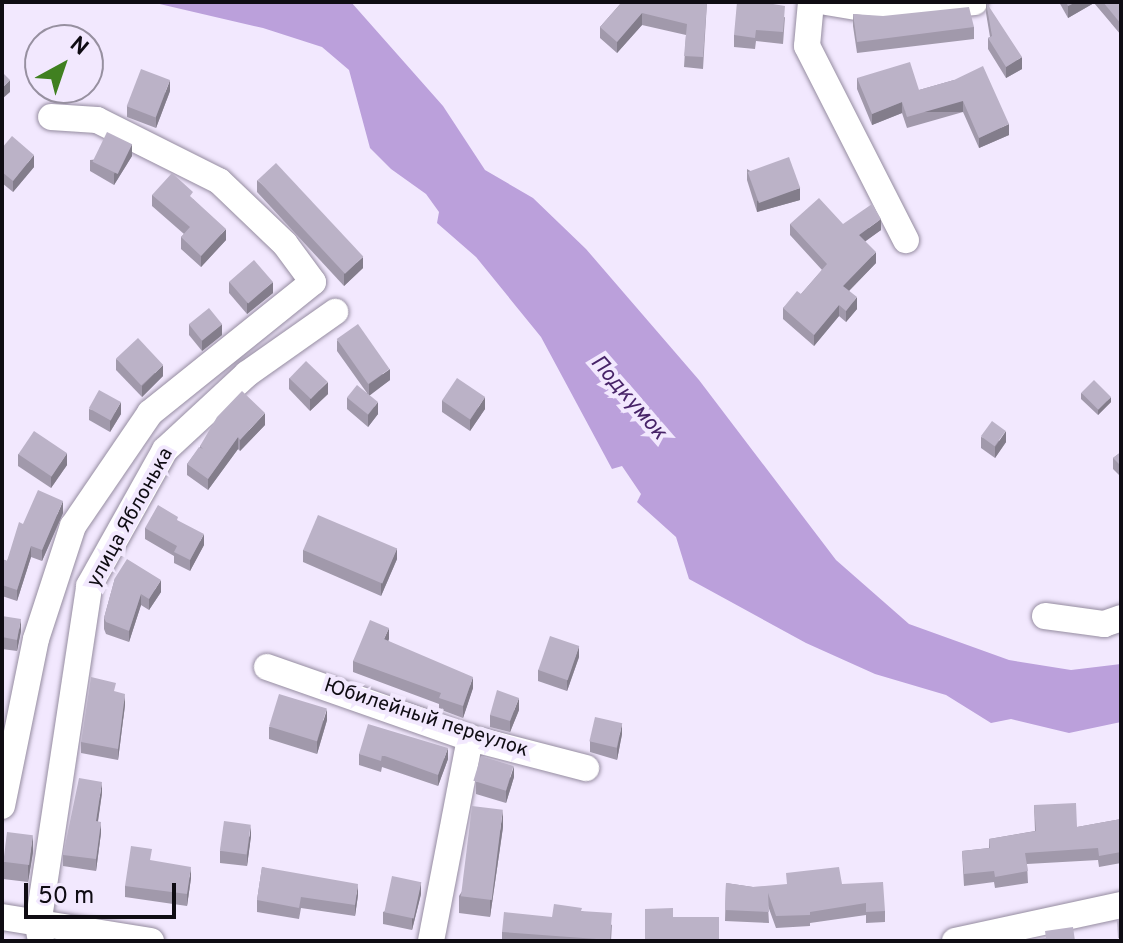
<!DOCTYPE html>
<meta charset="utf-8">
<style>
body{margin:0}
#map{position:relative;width:1123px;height:943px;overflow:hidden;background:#f2e8fe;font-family:Overpass,sans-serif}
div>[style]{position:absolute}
.water>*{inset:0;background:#bba0db}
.roads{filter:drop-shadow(0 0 2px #958ca0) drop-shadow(0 0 2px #958ca0)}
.minor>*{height:26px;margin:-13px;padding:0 13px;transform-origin:13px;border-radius:13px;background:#fff}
.wall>*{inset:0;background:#a199ab}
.shaded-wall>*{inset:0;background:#837d8b;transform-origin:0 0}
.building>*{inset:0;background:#bbb2c7;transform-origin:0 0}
span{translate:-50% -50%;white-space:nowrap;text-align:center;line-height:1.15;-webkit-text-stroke:8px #f2e8fe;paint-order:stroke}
.street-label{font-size:20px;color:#0f0c13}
.water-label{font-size:22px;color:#472368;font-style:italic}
.frame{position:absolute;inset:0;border:4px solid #0f0c13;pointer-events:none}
.north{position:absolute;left:24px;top:24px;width:80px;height:80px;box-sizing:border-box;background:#f2e8fe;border:2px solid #9790a0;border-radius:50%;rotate:40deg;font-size:22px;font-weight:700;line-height:32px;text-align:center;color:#0f0c13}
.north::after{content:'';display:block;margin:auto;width:28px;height:36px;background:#408020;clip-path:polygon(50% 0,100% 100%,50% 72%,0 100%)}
.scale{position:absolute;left:24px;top:883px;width:152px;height:36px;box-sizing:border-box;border:4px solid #0f0c13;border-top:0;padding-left:10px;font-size:24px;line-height:28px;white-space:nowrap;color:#0f0c13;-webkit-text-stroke:6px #f2e8fe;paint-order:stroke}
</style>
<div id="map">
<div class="water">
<div style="clip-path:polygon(151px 2px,351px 2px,443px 106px,485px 170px,533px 198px,586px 249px,699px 380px,836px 560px,909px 624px,1009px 660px,1071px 670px,1121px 664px,1121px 722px,1069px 733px,1011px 719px,991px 723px,946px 695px,875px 674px,806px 643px,689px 579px,676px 537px,637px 502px,641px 494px,622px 466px,612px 469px,541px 337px,476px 257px,437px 223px,439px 212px,426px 194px,391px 169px,370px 148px,349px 70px,322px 47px,263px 28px)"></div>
</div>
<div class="roads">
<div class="minor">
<div style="left:811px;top:2px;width:44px;rotate:95.2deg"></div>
<div style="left:807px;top:46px;width:218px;rotate:63deg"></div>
<div style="left:826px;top:2px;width:56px;rotate:9.3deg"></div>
<div style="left:881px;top:11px;width:94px;rotate:-5.5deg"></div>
<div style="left:1045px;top:616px;width:60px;rotate:7.7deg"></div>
<div style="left:1104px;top:624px;width:18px;rotate:-19deg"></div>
<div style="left:267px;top:667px;width:215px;rotate:19.3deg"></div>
<div style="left:470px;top:738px;width:120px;rotate:14.5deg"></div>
<div style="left:2px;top:806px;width:170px;rotate:-78.5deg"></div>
<div style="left:36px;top:639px;width:119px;rotate:-71.9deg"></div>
<div style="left:73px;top:526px;width:137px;rotate:-55.7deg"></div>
<div style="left:150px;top:413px;width:209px;rotate:-38.8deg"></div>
<div style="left:313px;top:282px;width:47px;rotate:-126.4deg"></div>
<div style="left:285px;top:244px;width:91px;rotate:-136.3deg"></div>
<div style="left:219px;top:181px;width:136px;rotate:-153.4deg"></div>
<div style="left:97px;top:120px;width:46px;rotate:-176.3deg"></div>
<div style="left:2px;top:917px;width:151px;rotate:9.2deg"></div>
<div style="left:41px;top:941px;width:16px;rotate:-101deg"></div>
<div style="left:38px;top:925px;width:343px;rotate:-81.4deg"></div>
<div style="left:89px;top:586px;width:156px;rotate:-60.8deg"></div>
<div style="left:165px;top:450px;width:112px;rotate:-42.8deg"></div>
<div style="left:247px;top:374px;width:108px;rotate:-35.2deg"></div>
<div style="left:431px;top:941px;width:207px;rotate:-79.1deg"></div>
<div style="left:955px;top:941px;width:170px;rotate:-12.2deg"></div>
</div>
</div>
<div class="wall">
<div style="clip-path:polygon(622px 2px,707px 2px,703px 69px,684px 67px,686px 35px,642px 25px,617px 53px,600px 38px,600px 27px)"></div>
<div style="clip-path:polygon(986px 2px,1022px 69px,1006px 78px,988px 49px,988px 38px,990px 37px,986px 13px)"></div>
<div style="clip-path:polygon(1059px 2px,1121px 2px,1121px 35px,1094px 3px,1068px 18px)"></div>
<div style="clip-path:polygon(853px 14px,974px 27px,974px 39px,857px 53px,853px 26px)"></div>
<div style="clip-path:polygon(785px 17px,783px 44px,756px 41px,755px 49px,734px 47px,734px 35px)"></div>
<div style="clip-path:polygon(857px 78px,919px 90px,954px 80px,1009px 135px,979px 148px,963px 112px,907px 128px,902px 113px,872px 125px,857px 89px)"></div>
<div style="clip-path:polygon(170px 91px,156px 128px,127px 117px,127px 106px)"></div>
<div style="clip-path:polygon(2px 148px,34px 167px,13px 192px,2px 183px)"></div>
<div style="clip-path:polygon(132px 156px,114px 185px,90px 171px,90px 160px)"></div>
<div style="clip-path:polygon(747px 169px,800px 200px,757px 212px,747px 180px)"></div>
<div style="clip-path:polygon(257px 180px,363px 268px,344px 286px,257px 192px)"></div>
<div style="clip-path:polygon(152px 195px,193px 199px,226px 240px,201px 267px,181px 249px,181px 237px,184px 234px,152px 206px)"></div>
<div style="clip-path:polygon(790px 224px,843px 224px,881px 230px,865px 241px,876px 263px,849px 291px,857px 309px,846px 322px,839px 316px,814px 346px,783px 319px,783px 308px,801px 294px,822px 270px,790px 235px)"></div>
<div style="clip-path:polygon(229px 282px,273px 293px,247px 314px,229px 293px)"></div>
<div style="clip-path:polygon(189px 324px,222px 335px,202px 351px,189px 335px)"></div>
<div style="clip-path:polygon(337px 340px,390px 380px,369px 395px,378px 414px,368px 427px,347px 409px,347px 398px,367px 393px,337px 351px)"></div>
<div style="clip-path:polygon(116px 359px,163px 376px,142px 397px,116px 370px)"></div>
<div style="clip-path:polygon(289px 378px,328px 394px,310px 411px,289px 389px)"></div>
<div style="clip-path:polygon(1081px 393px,1111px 402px,1098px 415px,1081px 399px)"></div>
<div style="clip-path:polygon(442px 400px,485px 409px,470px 431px,442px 412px)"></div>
<div style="clip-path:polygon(89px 409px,121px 414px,110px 432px,89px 420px)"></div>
<div style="clip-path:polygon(265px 425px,240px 451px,238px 449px,208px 490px,187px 475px,187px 464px,200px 447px,200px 446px)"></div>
<div style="clip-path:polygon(981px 437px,1006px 442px,995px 458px,981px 448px)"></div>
<div style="clip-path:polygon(1121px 452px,1121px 477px,1113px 469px,1113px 458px)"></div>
<div style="clip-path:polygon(18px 454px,67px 465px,51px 488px,18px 466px)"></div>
<div style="clip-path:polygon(63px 513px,42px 561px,31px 557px,17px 601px,2px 596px,2px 559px,7px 561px,23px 524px)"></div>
<div style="clip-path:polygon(178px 521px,204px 545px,190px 571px,174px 563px,174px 556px,145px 539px,145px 528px)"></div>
<div style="clip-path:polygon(303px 550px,397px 559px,381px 596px,303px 562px)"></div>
<div style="clip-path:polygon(115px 578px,161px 592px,149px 610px,141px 605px,129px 642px,106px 634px,104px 629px,104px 618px)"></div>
<div style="clip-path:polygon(2px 616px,21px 631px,17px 651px,2px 649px)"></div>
<div style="clip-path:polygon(389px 639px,388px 641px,473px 688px,463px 718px,439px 709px,439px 704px,353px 672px,353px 661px)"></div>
<div style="clip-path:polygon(579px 657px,567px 691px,538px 681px,538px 670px)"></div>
<div style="clip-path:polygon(116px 692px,125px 705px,118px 760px,81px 753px,81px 742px)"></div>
<div style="clip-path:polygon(519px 710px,510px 732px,490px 727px,490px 715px)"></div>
<div style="clip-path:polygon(327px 720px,317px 754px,269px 739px,269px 727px)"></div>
<div style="clip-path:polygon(622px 734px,617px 760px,590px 752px,590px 741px)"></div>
<div style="clip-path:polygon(359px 754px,448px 759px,438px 786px,382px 767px,381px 772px,359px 765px)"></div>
<div style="clip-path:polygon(514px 777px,506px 803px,476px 794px,476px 782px)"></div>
<div style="clip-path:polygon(102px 793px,98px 822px,101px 833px,96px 871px,63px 866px,63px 855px)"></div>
<div style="clip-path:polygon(1034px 805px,1077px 827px,1121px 819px,1121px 863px,1099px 867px,1098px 860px,1027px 864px,1028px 883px,995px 888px,994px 882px,964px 886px,962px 851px,989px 848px,989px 839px,1035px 831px)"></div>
<div style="clip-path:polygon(503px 827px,490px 917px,459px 913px,459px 896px)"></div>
<div style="clip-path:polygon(251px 836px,247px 866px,220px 863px,220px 851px)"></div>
<div style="clip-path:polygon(33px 852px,28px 882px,3px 879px,3px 862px)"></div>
<div style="clip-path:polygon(151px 861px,191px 878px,187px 906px,125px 897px,125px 886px)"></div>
<div style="clip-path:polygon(262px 867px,358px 895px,355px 916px,301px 908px,299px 919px,257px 912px,257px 900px)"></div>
<div style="clip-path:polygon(726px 883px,753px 887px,842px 884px,885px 911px,885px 922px,866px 923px,866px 915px,810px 923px,810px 926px,776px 928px,768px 906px,769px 923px,725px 921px)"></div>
<div style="clip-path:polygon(421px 894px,412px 930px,383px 924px,383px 912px)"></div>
<div style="clip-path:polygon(645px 909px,673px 917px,719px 941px,645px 941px)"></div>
<div style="clip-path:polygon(582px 911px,612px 925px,611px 941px,502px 941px,502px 932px,552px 917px)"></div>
</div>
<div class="shaded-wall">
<div style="clip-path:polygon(1076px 2px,1094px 2px,1094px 3px,1068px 18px,1068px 6px)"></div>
<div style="clip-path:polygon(642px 13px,642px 25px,617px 53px,617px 42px)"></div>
<div style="clip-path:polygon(1022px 57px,1022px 69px,1006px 78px,1006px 67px)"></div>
<div style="clip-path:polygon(10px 80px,10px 92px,2px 99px,2px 88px)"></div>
<div style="clip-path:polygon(170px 80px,170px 91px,156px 128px,156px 117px)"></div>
<div style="left:963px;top:101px;width:11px;height:58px;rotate:90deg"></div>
<div style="clip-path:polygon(902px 102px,902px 113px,872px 125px,872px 114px)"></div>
<div style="clip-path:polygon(1009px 124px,1009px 135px,979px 148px,979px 138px)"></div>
<div style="clip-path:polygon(132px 144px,132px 156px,114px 185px,114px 174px)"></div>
<div style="clip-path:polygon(34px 155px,34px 167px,13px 192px,13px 181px)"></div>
<div style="clip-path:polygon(800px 188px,800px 200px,757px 212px,757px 201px)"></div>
<div style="clip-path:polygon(881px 219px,881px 230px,859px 246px,859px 235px)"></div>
<div style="clip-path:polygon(226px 229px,226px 240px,201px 267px,201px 256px)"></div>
<div style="clip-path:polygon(876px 252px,876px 263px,843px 297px,843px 286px)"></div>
<div style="clip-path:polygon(363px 257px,363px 268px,344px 286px,344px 274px)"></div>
<div style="clip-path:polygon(273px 282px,273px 293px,247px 314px,247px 303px)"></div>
<div style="clip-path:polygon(857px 297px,857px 309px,846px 322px,846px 311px)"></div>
<div style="clip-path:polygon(839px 305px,839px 316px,814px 346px,814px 335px)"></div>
<div style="clip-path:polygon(222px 324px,222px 335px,202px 351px,202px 340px)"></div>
<div style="clip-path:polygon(163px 365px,163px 376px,142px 397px,142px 386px)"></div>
<div style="clip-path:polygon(390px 369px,390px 380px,369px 396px,369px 384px)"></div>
<div style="clip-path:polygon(328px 382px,328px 394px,310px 411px,310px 399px)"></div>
<div style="clip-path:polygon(485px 397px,485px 409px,470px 431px,470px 420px)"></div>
<div style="clip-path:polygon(1111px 397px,1111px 402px,1098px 415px,1098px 409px)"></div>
<div style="clip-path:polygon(121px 402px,121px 414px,110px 432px,110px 421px)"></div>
<div style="clip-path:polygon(378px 402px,378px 414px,368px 427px,368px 415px)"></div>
<div style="clip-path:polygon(265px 413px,265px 425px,240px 451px,240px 440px)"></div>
<div style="clip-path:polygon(1006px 431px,1006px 442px,995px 458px,995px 447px)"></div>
<div style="clip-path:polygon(238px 437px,238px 449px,208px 490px,208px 479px)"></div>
<div style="clip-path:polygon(67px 453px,67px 465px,51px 488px,51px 477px)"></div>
<div style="clip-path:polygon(63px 501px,63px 513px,42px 561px,42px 550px)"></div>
<div style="clip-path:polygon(204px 534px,204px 545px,190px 571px,190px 560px)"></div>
<div style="clip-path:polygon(31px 546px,31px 557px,17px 601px,17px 590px)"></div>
<div style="clip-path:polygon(397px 548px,397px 559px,381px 596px,381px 584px)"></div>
<div style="clip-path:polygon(161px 580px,161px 592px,149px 610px,149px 599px)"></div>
<div style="clip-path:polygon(141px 594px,141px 605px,129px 642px,129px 631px)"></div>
<div style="clip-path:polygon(21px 619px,21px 631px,17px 651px,17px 640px)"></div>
<div style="clip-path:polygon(389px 628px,389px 639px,384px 651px,384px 639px)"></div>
<div style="clip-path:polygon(579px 646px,579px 657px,567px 691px,567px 680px)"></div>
<div style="clip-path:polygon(473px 677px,473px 688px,463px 718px,463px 706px)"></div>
<div style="clip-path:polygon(125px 694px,125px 705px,118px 760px,118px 749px)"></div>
<div style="clip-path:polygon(519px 698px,519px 710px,510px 732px,510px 721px)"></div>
<div style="clip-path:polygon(327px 709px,327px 720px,317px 754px,317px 742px)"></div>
<div style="clip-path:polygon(622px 723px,622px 734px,617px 760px,617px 749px)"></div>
<div style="clip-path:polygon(448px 748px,448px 759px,438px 786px,438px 775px)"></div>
<div style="clip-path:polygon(514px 766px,514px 777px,506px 803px,506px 791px)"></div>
<div style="clip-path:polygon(102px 782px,102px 793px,96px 833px,96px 821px)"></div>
<div style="clip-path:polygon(503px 810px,503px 827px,490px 917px,490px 901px)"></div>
<div style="clip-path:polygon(101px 822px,101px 833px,96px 871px,96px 859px)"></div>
<div style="clip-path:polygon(251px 825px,251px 836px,247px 866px,247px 855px)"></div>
<div style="clip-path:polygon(33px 835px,33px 852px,28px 882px,28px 866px)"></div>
<div style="clip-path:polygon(191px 867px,191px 878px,187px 906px,187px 894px)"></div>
<div style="clip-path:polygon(421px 882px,421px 894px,412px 930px,412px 919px)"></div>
<div style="clip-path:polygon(358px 884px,358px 895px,355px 916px,355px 905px)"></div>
</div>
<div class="building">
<div style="clip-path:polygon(622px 2px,707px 2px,703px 57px,684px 56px,687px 24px,642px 13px,617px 42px,600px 27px)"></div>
<div style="clip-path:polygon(737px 2px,761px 2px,785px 6px,783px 32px,756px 30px,755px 38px,734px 35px)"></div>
<div style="clip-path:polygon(986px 2px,1022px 57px,1006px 67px,988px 38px,992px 36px)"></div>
<div style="clip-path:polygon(1066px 2px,1076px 2px,1068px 6px)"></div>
<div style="clip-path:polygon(1103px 2px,1121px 2px,1121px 24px)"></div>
<div style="clip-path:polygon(969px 7px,974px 27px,857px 42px,853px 14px,883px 16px)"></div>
<div style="clip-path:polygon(910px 62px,919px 90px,954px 80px,983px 66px,1009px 124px,979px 138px,963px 101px,907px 117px,902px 102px,872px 114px,857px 78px)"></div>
<div style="left:141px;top:69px;width:31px;height:40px;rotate:21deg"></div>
<div style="clip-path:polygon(2px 72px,10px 80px,2px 88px)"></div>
<div style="left:107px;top:132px;width:28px;height:33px;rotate:26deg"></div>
<div style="clip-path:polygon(12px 136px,34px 155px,13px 181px,2px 172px,2px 148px)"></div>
<div style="left:789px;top:157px;width:33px;height:44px;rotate:70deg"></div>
<div style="left:276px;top:163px;width:128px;height:25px;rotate:47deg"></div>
<div style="clip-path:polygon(172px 173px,193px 192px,190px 196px,226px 229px,201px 256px,181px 237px,190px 227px,152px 195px)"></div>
<div style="clip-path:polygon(819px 198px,843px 224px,872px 204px,881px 219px,859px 235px,876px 252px,843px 286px,857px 297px,846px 311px,839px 305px,814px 335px,783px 308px,797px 291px,801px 294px,827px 264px,790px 224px)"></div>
<div style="left:254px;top:260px;width:29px;height:33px;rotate:49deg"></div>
<div style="left:209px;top:308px;width:21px;height:26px;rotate:51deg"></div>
<div style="left:358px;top:324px;width:55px;height:26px;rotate:55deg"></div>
<div style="left:138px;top:338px;width:37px;height:30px;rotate:47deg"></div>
<div style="left:306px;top:361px;width:30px;height:24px;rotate:44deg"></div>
<div style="left:457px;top:378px;width:34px;height:27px;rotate:34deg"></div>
<div style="left:1094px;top:380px;width:24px;height:18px;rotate:45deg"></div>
<div style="left:357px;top:385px;width:27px;height:16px;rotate:39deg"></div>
<div style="left:99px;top:390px;width:25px;height:21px;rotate:29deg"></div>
<div style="clip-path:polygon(242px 391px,265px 413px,240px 440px,238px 437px,208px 479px,187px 464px,199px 447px,203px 449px,200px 446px,217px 417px)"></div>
<div style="left:992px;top:421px;width:17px;height:19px;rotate:36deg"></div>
<div style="left:34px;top:431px;width:40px;height:28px;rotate:34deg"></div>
<div style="clip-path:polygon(1121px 452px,1121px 466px,1113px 458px)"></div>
<div style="clip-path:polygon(38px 490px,63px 501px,42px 550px,31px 546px,17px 590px,2px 585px,2px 559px,7px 561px,19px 522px,23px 524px)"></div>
<div style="clip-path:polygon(158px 505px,178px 517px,177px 520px,204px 534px,190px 560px,174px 552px,177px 546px,145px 528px)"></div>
<div style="left:318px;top:515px;width:86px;height:38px;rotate:23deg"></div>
<div style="clip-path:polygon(127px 559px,161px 580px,149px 599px,141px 594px,129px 631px,106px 622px,104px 618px,115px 578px)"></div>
<div style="clip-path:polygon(2px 616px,21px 619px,17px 640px,2px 637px)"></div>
<div style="clip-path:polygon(370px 620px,389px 628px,384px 639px,473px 677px,463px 706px,439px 698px,441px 693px,353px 661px)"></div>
<div style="left:550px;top:636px;width:31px;height:36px;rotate:19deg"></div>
<div style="clip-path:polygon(91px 677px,116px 683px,114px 691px,125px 694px,118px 749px,81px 742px)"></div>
<div style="clip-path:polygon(497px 690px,519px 698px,510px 721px,490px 715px)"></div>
<div style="left:279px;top:694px;width:50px;height:34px;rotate:17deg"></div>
<div style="left:595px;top:717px;width:28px;height:25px;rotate:13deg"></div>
<div style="clip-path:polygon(368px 724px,448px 748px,438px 775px,382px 755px,381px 761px,359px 754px)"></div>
<div style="left:481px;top:756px;width:34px;height:26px;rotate:17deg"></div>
<div style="clip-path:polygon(79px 778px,102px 782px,96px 821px,101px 822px,96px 859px,63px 855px)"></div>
<div style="clip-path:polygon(1076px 803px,1077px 827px,1121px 819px,1121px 852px,1099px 856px,1098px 848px,1025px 853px,1028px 871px,995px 877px,994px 871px,964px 874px,962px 851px,990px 848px,989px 839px,1036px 831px,1034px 805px)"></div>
<div style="left:472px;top:806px;width:31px;height:91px;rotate:7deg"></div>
<div style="left:224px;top:821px;width:27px;height:30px;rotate:8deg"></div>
<div style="left:7px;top:832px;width:26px;height:30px;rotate:7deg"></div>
<div style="clip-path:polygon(131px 846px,152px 849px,150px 860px,191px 867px,187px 894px,125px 886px)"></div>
<div style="clip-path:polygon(262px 867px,358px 884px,355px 905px,301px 897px,299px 908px,257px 900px)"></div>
<div style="clip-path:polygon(839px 867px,842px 884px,883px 882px,885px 911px,866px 912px,866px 903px,810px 912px,810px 915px,776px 916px,768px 893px,769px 912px,725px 910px,726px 883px,753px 887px,787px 884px,786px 873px)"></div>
<div style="left:392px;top:876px;width:30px;height:37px;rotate:12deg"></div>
<div style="clip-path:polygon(554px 904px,582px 908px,581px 911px,612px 913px,610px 940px,502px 932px,504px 912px,552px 917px)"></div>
<div style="clip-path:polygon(673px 908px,673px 917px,719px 917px,719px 941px,694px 941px,694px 939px,645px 939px,645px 909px)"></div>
<div style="clip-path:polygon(1117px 919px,1121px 919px,1121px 938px,1118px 938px)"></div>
<div style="clip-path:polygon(1073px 927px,1075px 941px,1018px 941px,1046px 938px,1045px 931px)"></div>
</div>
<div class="street-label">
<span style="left:131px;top:518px;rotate:-61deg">улица Яблонька</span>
<span style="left:426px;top:719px;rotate:18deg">Юбилейный переулок</span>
</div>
<div class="water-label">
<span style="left:628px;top:398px;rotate:49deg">Подкумок</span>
</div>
<div class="frame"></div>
<div class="north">N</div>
<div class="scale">50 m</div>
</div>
